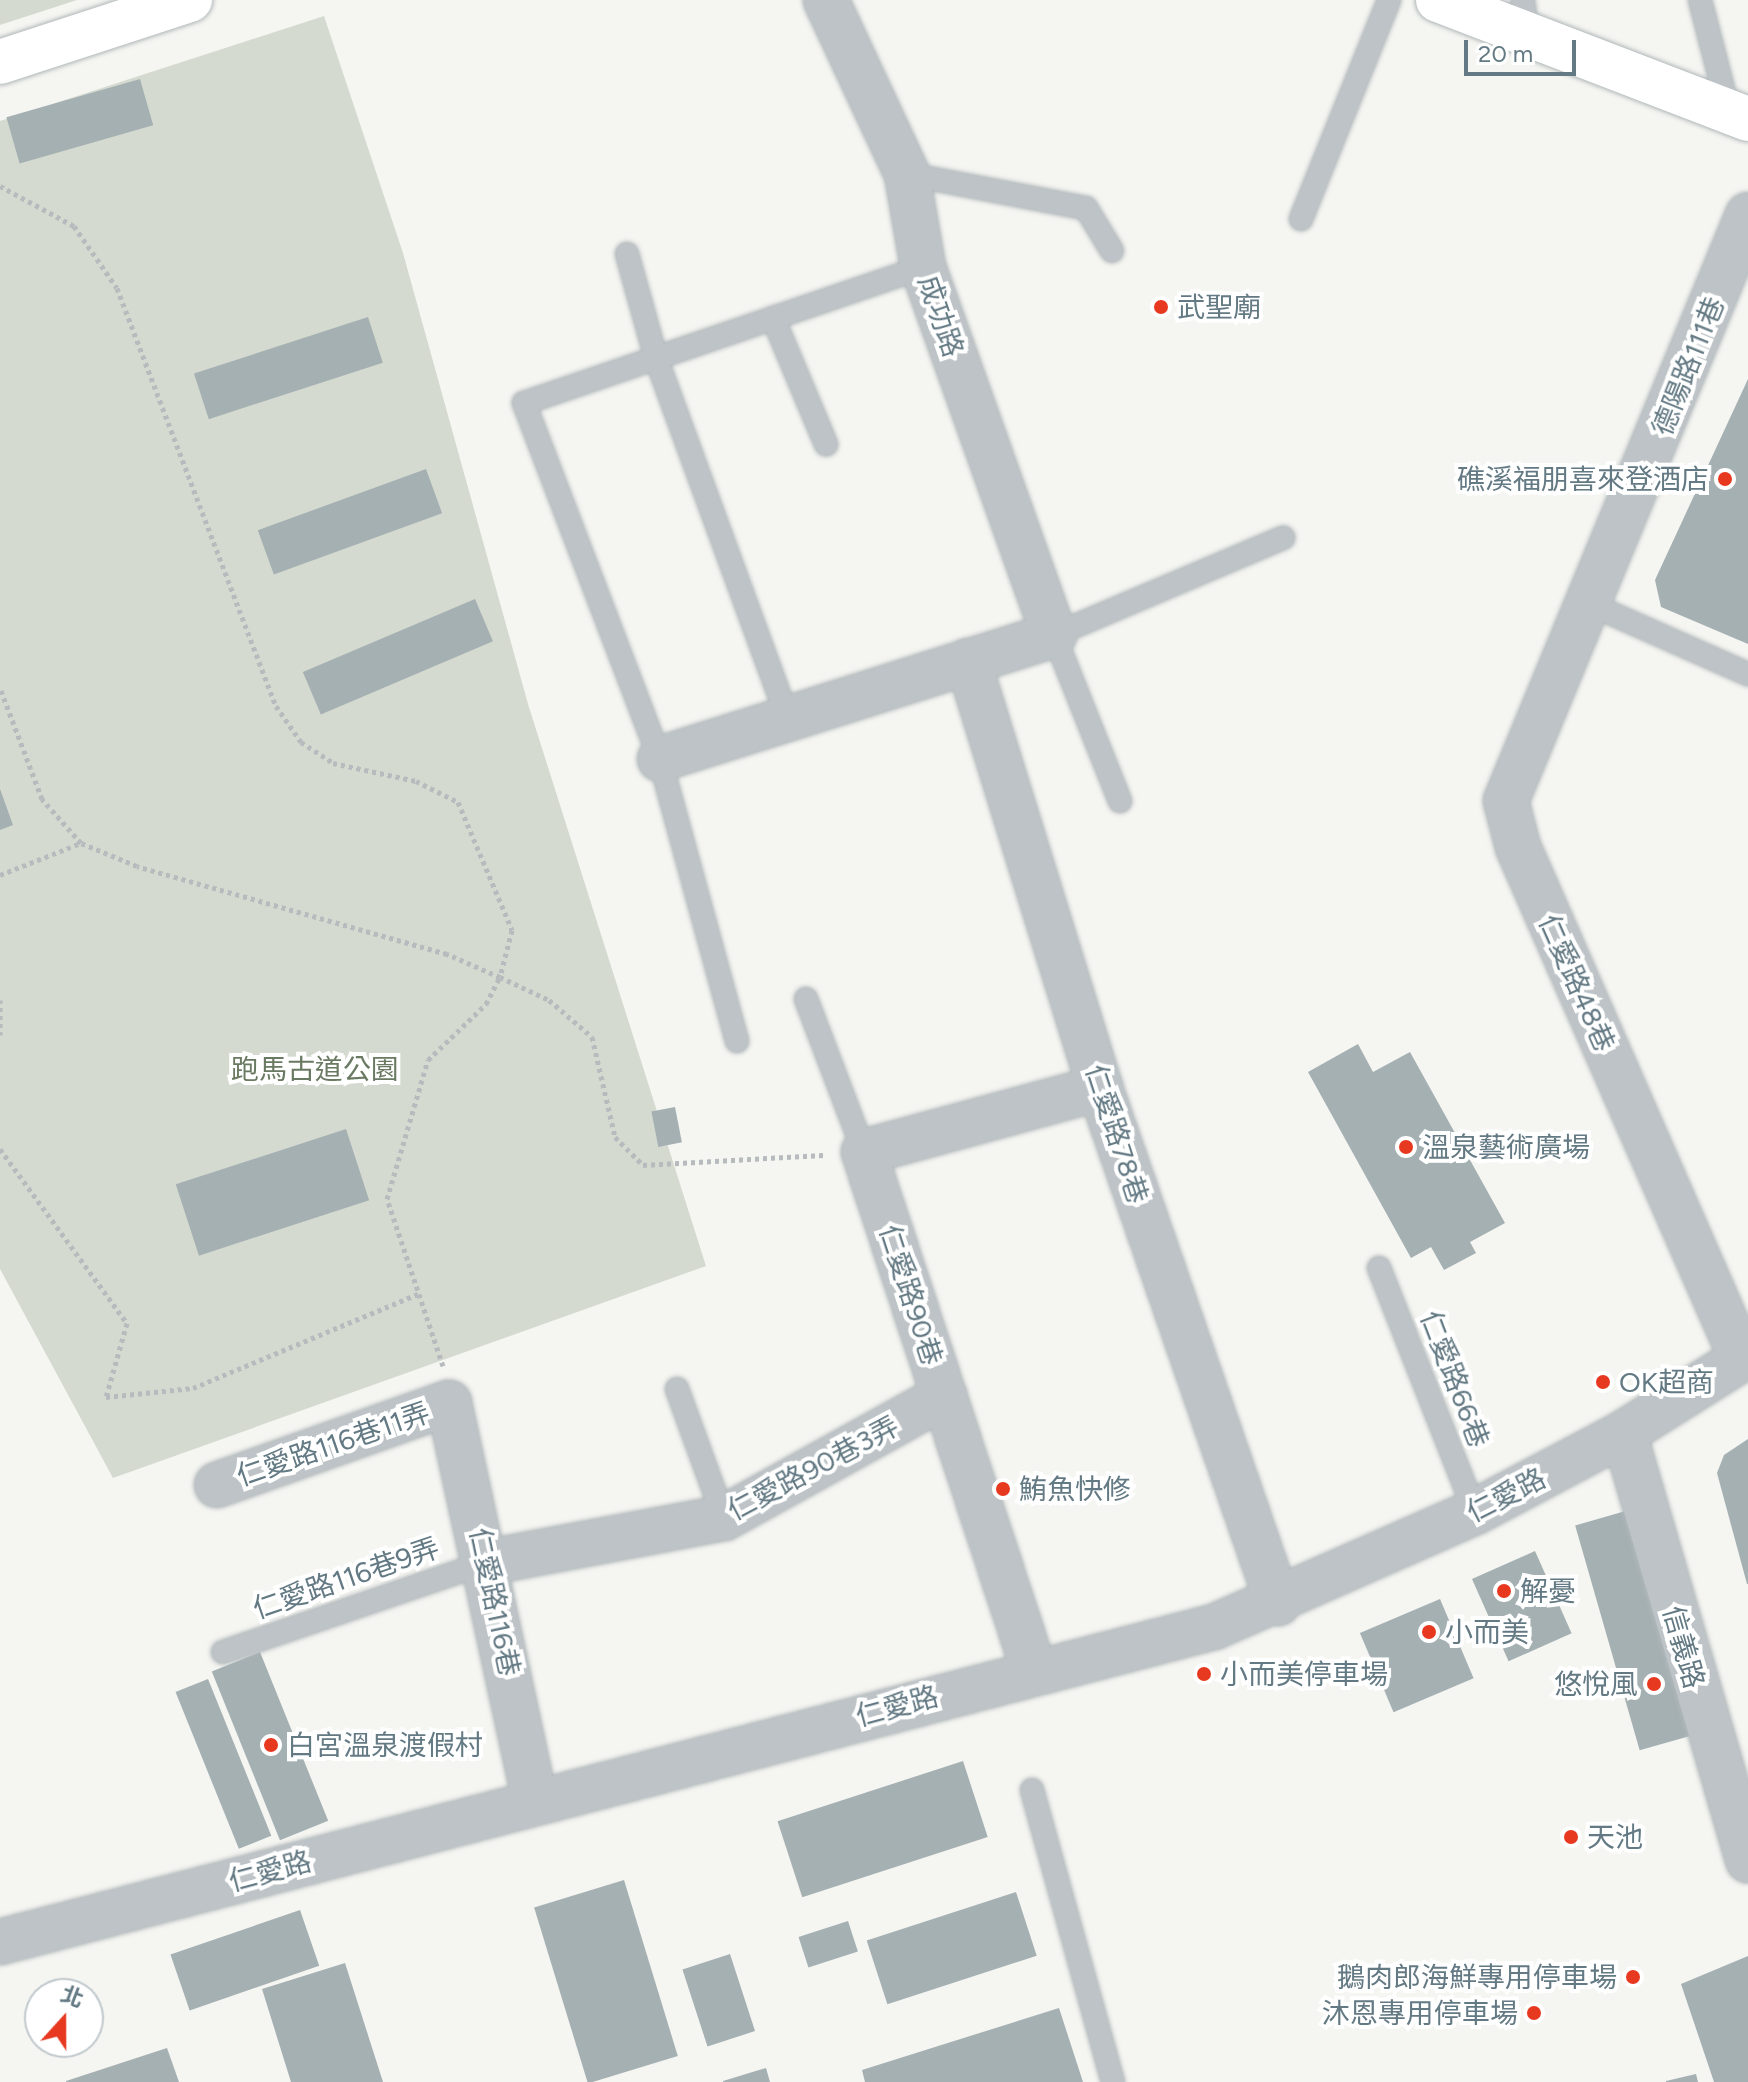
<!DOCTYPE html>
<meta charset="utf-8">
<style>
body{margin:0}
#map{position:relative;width:1748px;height:2082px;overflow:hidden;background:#f5f5f1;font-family:Figtree,"Noto Sans TC",sans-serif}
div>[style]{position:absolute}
.green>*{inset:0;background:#d5dad0}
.building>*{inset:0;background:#a5b0b3;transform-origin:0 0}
.path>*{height:5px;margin-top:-2.5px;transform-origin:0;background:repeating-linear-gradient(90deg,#b7bbbd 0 4px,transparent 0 8px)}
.roads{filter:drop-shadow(0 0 2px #b0b7ba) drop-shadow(0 0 2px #b0b7ba)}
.lane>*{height:22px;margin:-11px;padding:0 11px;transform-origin:11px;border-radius:11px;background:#bdc3c6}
.street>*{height:44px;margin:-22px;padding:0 22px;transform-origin:22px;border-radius:22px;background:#bdc3c6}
.secondary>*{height:44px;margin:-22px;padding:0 22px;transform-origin:22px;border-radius:22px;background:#fff}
.dots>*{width:22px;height:22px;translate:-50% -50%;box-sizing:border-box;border:4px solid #fff;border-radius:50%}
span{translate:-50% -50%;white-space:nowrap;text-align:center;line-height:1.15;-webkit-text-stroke:8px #fff;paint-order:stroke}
.poi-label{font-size:28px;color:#637983}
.left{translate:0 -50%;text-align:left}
.right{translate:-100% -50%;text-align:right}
.street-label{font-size:28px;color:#637983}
.park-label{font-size:28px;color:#6a7a62}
.north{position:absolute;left:24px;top:1978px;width:80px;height:80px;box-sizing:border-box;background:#fff;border:2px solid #c1c9cd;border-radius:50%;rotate:21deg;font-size:22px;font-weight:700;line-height:32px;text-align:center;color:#637983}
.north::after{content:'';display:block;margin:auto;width:28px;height:36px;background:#e73920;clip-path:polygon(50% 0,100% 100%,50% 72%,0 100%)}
.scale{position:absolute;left:1464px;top:40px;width:112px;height:36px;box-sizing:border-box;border:4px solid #637983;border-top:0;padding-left:10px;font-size:24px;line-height:28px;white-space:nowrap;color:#637983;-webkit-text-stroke:6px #fff;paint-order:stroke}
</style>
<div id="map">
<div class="green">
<div style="clip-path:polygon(0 0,77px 0,0 25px)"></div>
<div style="clip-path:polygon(324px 16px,403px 253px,528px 704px,706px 1266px,113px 1478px,0 1269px,0 121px)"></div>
</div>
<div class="building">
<div style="left:140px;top:79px;width:48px;height:139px;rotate:74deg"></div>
<div style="left:368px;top:317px;width:48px;height:183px;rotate:72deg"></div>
<div style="clip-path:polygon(1748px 379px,1748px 644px,1661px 607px,1655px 580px)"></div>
<div style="left:426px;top:469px;width:47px;height:179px;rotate:70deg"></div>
<div style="left:475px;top:599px;width:46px;height:187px;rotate:67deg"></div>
<div style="clip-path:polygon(0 789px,13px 825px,0 830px)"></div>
<div style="clip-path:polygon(1358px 1044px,1373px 1072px,1410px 1052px,1505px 1223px,1470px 1242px,1476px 1253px,1444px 1270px,1431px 1247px,1411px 1258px,1308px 1072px)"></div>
<div style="left:675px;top:1107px;width:36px;height:24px;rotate:79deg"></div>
<div style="left:346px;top:1129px;width:75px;height:179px;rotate:72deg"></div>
<div style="clip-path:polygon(1748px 1439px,1748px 1584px,1747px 1584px,1717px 1473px,1724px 1455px)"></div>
<div style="left:1629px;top:1510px;width:234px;height:56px;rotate:74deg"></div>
<div style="left:1535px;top:1551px;width:90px;height:69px;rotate:66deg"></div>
<div style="left:1440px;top:1599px;width:86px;height:87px;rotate:67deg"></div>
<div style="left:260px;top:1652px;width:182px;height:52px;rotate:68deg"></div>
<div style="left:208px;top:1679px;width:169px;height:35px;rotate:68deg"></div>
<div style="left:963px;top:1761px;width:80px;height:195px;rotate:72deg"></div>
<div style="left:624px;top:1880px;width:184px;height:94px;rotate:73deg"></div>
<div style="left:1016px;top:1892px;width:67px;height:157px;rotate:72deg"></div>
<div style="left:300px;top:1910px;width:59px;height:137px;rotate:71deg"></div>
<div style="left:848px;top:1921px;width:32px;height:52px;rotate:72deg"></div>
<div style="left:730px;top:1954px;width:81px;height:50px;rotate:72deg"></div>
<div style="clip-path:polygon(1748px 1956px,1748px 2082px,1714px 2082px,1681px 1984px)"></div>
<div style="clip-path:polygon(345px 1963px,383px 2082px,291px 2082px,262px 1989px)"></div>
<div style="clip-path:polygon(1059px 2008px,1083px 2082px,865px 2082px,862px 2070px)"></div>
<div style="clip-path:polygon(167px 2048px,179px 2082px,66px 2082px,66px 2081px)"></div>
<div style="clip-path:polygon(766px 2068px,770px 2082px,723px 2082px,723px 2081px)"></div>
<div style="clip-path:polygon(1696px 2074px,1698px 2082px,1666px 2082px,1666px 2081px)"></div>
</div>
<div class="path">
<div style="left:0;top:186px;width:84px;rotate:28.4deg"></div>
<div style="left:74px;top:226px;width:75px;rotate:55.3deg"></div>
<div style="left:117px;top:288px;width:447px;rotate:69.2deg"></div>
<div style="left:276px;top:706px;width:44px;rotate:55.2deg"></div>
<div style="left:301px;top:742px;width:38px;rotate:33deg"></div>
<div style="left:333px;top:763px;width:85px;rotate:12.2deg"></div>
<div style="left:416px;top:781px;width:47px;rotate:26.6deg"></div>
<div style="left:458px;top:802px;width:139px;rotate:67.1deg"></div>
<div style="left:512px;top:930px;width:49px;rotate:104.3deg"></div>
<div style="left:500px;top:977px;width:58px;rotate:-156.5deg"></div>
<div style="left:447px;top:954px;width:322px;rotate:-164.2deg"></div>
<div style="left:137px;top:866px;width:61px;rotate:-157.7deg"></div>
<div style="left:81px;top:843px;width:59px;rotate:-131.6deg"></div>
<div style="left:42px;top:799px;width:119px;rotate:-110.7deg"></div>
<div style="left:0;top:875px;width:87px;rotate:-21.6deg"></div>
<div style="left:0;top:1000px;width:35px;rotate:90deg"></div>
<div style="left:0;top:1149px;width:215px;rotate:53.9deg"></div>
<div style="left:127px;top:1323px;width:77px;rotate:105.8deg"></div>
<div style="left:106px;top:1397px;width:87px;rotate:-5.9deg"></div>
<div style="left:193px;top:1388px;width:244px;rotate:-22.7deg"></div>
<div style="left:443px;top:1366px;width:176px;rotate:-108.5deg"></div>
<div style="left:387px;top:1199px;width:145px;rotate:-73.6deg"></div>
<div style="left:428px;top:1060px;width:81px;rotate:-44deg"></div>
<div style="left:486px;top:1004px;width:30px;rotate:-63deg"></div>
<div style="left:500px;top:977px;width:54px;rotate:25.1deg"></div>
<div style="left:549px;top:1000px;width:57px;rotate:40.7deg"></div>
<div style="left:592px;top:1037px;width:103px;rotate:77deg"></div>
<div style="left:615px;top:1137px;width:40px;rotate:45deg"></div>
<div style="left:643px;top:1165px;width:181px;rotate:-3.2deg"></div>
</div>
<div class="roads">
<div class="lane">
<div style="left:1523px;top:0;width:31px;rotate:83deg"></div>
<div style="left:1700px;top:0;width:116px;rotate:75.5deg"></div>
<div style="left:907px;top:174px;width:182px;rotate:10.8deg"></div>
<div style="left:1086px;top:208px;width:50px;rotate:58.8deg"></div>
<div style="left:1301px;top:219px;width:236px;rotate:-68.1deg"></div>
<div style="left:627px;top:254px;width:108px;rotate:74.4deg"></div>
<div style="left:656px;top:358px;width:384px;rotate:69.9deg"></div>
<div style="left:773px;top:318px;width:137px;rotate:67.2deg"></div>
<div style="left:1592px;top:605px;width:171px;rotate:23.9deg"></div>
<div style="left:1120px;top:801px;width:179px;rotate:-111.7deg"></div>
<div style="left:1054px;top:635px;width:249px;rotate:-23deg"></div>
<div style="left:806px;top:999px;width:164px;rotate:69.2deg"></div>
<div style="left:737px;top:1041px;width:292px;rotate:-105.3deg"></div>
<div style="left:660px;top:759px;width:381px;rotate:-110.9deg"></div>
<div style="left:524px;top:403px;width:422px;rotate:-18.8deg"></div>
<div style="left:1379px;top:1268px;width:262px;rotate:68.5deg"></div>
<div style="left:677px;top:1389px;width:137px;rotate:70deg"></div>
<div style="left:223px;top:1652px;width:280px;rotate:-18.8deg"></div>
<div style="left:1032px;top:1790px;width:303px;rotate:74.5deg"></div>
</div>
<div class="street">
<div style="left:968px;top:661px;width:447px;rotate:72.8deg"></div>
<div style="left:1100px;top:1088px;width:545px;rotate:70.93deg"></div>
<div style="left:660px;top:759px;width:413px;rotate:-17.5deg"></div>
<div style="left:1054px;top:635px;width:391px;rotate:-109.6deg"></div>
<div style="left:923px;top:267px;width:94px;rotate:-99.8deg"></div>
<div style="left:907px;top:174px;width:192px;rotate:-115deg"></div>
<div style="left:1742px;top:1359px;width:559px;rotate:-113.63deg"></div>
<div style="left:1518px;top:847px;width:48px;rotate:-104.6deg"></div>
<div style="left:1506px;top:801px;width:634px;rotate:-67.56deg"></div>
<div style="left:1624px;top:1433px;width:445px;rotate:73.8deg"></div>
<div style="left:217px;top:1485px;width:246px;rotate:-19.5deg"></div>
<div style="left:449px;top:1403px;width:407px;rotate:77.8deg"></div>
<div style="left:488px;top:1562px;width:240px;rotate:-10.6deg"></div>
<div style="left:724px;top:1518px;width:252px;rotate:-29deg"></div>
<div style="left:1034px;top:1670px;width:545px;rotate:-108.17deg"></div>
<div style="left:864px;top:1152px;width:245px;rotate:-15.2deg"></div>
<div style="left:0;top:1942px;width:1254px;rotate:-14.55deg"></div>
<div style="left:1214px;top:1627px;width:285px;rotate:-23.8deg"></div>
<div style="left:1475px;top:1512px;width:169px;rotate:-27.9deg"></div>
<div style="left:1624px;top:1433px;width:146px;rotate:-32.2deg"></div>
</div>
<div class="secondary">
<div style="left:1438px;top:0;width:332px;rotate:21deg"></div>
<div style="left:0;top:62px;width:200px;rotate:-18.1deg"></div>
</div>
</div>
<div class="dots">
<div style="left:1161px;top:307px;background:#e73920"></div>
<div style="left:1725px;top:479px;background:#e73920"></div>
<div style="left:1406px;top:1147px;background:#e73920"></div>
<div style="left:1603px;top:1382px;background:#e73920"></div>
<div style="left:1003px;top:1489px;background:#e73920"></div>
<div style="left:1504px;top:1591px;background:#e73920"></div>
<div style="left:1429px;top:1632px;background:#e73920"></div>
<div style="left:1204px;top:1674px;background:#e73920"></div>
<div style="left:1654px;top:1684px;background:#e73920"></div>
<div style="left:271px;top:1745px;background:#e73920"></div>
<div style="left:1571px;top:1837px;background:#e73920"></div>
<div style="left:1633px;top:1977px;background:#e73920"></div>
<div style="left:1534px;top:2013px;background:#e73920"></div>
</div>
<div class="poi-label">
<span class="left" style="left:1177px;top:307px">武聖廟</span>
<span class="right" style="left:1709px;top:479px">礁溪福朋喜來登酒店</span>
<span class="left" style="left:1422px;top:1147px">溫泉藝術廣場</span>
<span class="left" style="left:1619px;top:1382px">OK超商</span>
<span class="left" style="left:1019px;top:1489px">鮪魚快修</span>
<span class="left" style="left:1520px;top:1591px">解憂</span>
<span class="left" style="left:1445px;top:1632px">小而美</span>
<span class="left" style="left:1220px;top:1674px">小而美停車場</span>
<span class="right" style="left:1638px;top:1684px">悠悅風</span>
<span class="left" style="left:287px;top:1745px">白宮溫泉渡假村</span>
<span class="left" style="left:1587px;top:1837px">天池</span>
<span class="right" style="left:1617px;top:1977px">鵝肉郎海鮮專用停車場</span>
<span class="right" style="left:1518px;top:2013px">沐恩專用停車場</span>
</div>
<div class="street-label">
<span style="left:941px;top:316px;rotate:71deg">成功路</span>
<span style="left:1688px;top:366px;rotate:-68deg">德陽路111巷</span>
<span style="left:1577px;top:983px;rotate:66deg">仁愛路48巷</span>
<span style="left:1117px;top:1134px;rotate:72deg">仁愛路78巷</span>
<span style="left:911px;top:1295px;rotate:72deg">仁愛路90巷</span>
<span style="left:1455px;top:1379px;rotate:69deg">仁愛路66巷</span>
<span style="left:333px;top:1444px;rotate:-19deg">仁愛路116巷11弄</span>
<span style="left:813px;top:1468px;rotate:-28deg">仁愛路90巷3弄</span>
<span style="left:1506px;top:1495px;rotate:-27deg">仁愛路</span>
<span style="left:346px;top:1578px;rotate:-19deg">仁愛路116巷9弄</span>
<span style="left:495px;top:1602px;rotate:78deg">仁愛路116巷</span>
<span style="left:1684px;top:1647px;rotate:74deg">信義路</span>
<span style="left:897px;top:1706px;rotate:-15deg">仁愛路</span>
<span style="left:270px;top:1871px;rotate:-15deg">仁愛路</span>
</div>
<div class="park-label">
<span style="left:315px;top:1069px">跑馬古道公園</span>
</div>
<div class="north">北</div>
<div class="scale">20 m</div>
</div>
